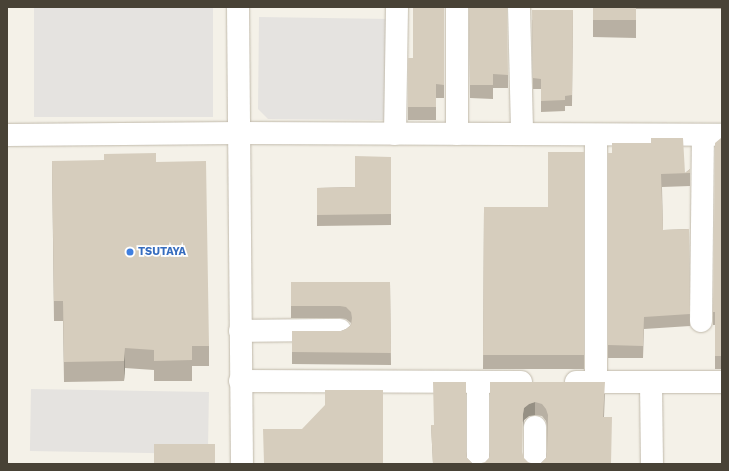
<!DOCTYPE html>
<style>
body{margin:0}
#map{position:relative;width:729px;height:471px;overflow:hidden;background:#f4f1e8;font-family:"Work Sans",sans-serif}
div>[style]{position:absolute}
.parking>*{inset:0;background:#e5e3e0;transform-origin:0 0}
.roads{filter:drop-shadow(0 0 1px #c0b9aa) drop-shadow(0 0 1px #c0b9aa)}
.minor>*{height:22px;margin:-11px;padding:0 11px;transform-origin:11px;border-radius:11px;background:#fff}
.wall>*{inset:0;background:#b8b0a3}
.shaded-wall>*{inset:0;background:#969084}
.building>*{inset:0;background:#d6cdbd;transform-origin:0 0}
.dots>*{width:11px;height:11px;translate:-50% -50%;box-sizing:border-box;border:2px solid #fff;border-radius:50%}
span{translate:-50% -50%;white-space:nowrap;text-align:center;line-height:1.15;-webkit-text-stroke:3.5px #fff;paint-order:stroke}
.shop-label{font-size:11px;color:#366cbe;font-weight:700}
.left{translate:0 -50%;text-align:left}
.frame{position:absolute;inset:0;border:8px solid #484236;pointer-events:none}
</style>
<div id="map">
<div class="parking">
<div style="left:34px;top:7px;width:179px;height:110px"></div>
<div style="clip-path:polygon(259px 17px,390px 19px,389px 120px,268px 119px,258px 109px)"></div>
<div style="left:31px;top:389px;width:178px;height:62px;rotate:1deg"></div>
</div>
<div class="roads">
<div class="minor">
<div style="left:238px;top:7px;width:457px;rotate:89.5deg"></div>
<div style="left:519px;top:7px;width:127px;rotate:88.6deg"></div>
<div style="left:395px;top:134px;width:127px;rotate:-89.1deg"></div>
<div style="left:457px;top:134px;width:127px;rotate:-90deg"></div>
<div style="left:7px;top:135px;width:232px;rotate:-0.5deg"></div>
<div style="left:239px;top:133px;width:483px;rotate:0.2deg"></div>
<div style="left:596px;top:135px;width:247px;rotate:90deg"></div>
<div style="left:701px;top:321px;width:186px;rotate:-89.4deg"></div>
<div style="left:240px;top:331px;width:100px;rotate:-0.6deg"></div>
<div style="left:240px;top:381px;width:281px;rotate:0.2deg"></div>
<div style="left:478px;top:382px;width:82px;rotate:90deg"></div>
<div style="left:576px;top:382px;width:146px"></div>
<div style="left:651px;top:383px;width:81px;rotate:89.3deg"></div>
<div style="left:535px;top:427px;width:37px;rotate:90deg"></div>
</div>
</div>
<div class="wall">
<div style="clip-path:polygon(444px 7px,444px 98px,436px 98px,436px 120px,408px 120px,408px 58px,413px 58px)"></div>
<div style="clip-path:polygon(469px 7px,508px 75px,508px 88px,493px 88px,493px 99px,470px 98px)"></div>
<div style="clip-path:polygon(593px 7px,722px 7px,722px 9px,636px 9px,636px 38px,593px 37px)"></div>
<div style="clip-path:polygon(573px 10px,572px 106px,565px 106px,565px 111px,541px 112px,541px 89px,533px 89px,532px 20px)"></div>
<div style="clip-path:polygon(722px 138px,722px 369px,715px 369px,715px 325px,713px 325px,713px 312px)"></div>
<div style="clip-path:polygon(584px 152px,584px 369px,483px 369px,484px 207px,548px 207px)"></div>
<div style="clip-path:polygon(608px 153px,685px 173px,690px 169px,690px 186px,662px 187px,663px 230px,689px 229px,690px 326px,644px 329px,643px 358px,608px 358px)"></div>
<div style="clip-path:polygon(391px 157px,391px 225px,317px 226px,317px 188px,355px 187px)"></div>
<div style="clip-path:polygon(52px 161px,156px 162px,209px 346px,209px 366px,192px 366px,192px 381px,154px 381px,154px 370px,125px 368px,124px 381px,64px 382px,63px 321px,54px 321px)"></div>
<div style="clip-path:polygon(291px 282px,390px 282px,391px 365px,292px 364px,292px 331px,341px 331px,346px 329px,351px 325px,351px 323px,346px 319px,340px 318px,291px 318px)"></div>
<div style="clip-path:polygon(490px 382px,605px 394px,604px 417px,611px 464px,541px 463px,546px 458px,547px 452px,547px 427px,546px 421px,542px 416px,535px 415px,529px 416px,524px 420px,485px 462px,489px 458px,490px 452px)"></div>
<div style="clip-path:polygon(431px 425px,434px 425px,466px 452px,467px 458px,472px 463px,477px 464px,433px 464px)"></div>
</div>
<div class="shaded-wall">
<div style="clip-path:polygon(125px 348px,125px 368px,124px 381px,124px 361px)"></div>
<div style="clip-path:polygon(535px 402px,535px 415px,529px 416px,524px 420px,523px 427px,523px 414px,524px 408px,529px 404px)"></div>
</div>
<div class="building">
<div style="clip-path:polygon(413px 7px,444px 7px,444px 85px,436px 84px,436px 107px,408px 107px,408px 58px,413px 58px)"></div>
<div style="clip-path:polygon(469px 7px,507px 7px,508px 75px,493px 74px,493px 85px,470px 85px)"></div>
<div style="left:593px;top:7px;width:43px;height:13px"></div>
<div style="clip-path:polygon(532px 10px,573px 10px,572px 95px,565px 96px,565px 100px,541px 101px,541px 79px,533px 78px)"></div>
<div style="clip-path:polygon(651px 138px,683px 138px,685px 173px,690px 169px,690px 173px,661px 174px,663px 230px,689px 229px,690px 314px,644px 317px,643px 346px,608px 345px,608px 153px,612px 153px,612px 143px,651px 143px)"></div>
<div style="clip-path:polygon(721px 138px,722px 138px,722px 356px,715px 356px,715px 312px,713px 312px,715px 143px)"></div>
<div style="clip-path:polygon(548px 152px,584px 152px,584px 355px,483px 355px,484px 207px,548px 207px)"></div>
<div style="clip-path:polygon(156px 153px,156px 162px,206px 161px,209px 346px,192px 346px,192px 360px,154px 361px,154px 350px,125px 348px,124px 361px,64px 362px,63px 301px,54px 301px,52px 161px,104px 160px,104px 154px)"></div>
<div style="clip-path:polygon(355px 156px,391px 157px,391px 214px,317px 215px,317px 188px,355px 187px)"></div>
<div style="clip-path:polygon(291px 282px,390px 282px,391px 353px,292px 352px,292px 331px,341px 331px,346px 329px,351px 325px,352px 318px,351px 312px,346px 307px,340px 306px,291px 306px)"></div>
<div style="clip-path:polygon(433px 382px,466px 382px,466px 452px,467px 458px,472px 463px,477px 464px,433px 464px,431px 425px,434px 425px)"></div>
<div style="clip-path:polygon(490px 382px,605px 382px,603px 417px,612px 417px,611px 464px,535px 464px,541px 463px,546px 458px,547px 452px,548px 415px,546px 409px,542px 404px,535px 402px,529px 404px,524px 408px,523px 414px,522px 452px,524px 458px,528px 462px,534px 464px,478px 464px,485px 462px,489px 458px,490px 452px)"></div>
<div style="clip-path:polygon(325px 390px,383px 390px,383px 464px,270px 464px,270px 463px,264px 463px,263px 429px,302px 429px,325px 405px)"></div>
<div style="left:154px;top:444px;width:61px;height:20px"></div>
</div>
<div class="dots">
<div style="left:130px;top:252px;background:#3f7fe0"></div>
</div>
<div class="shop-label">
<span class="left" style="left:138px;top:252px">TSUTAYA</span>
</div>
<div class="frame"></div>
</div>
